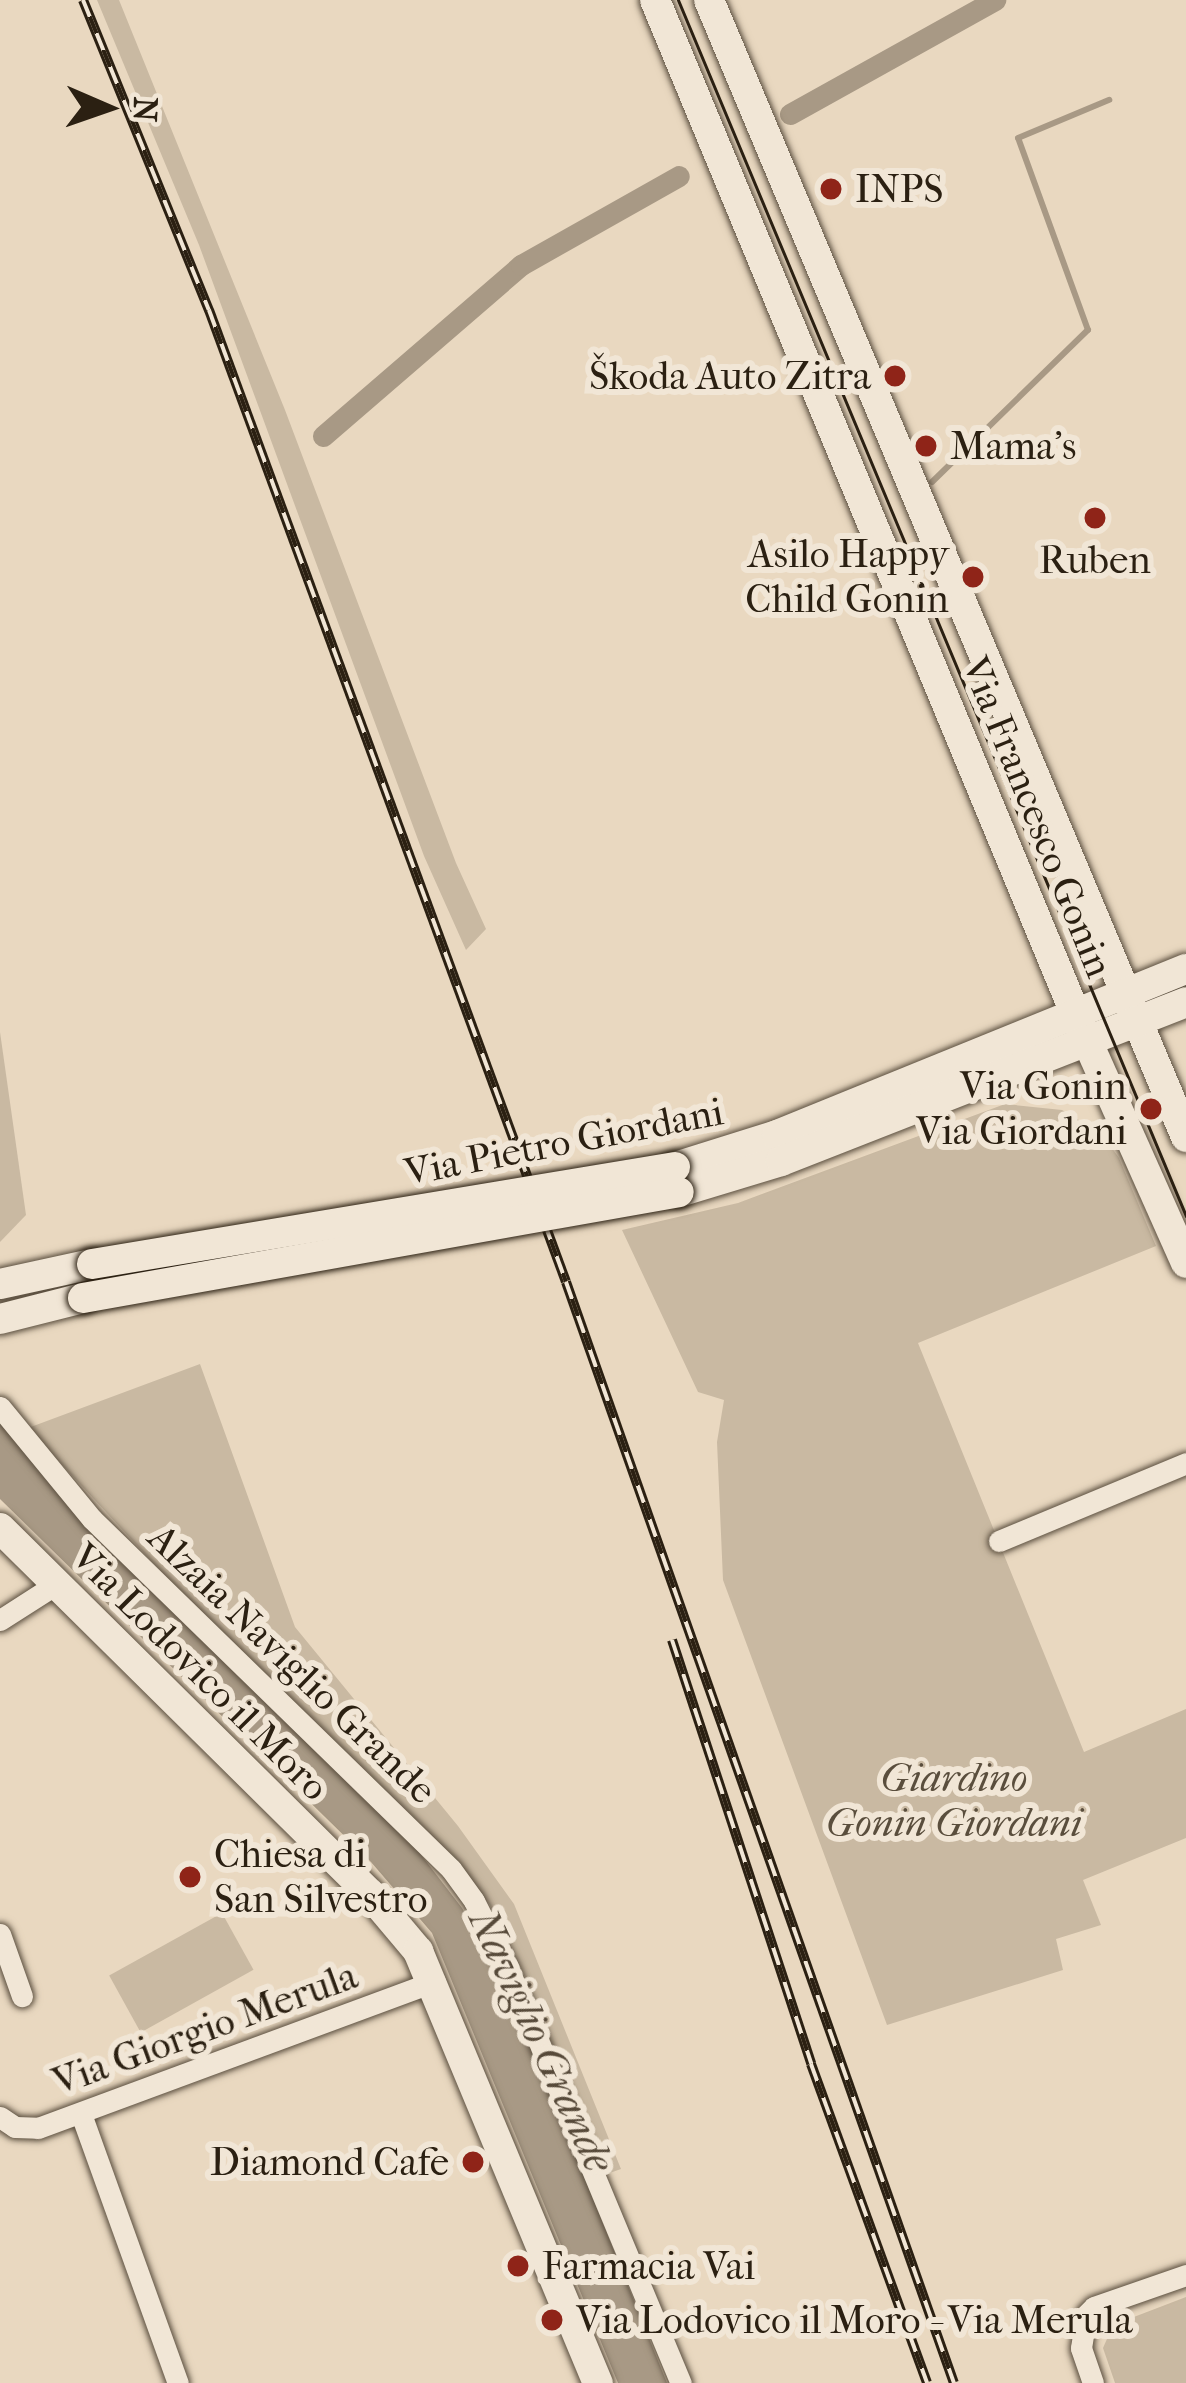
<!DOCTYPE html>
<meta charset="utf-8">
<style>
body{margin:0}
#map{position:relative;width:1186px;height:2383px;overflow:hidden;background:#e9d8c0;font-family:"IM FELL French Canon",serif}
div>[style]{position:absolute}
.green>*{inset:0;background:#c9b9a2;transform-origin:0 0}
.water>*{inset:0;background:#a89985}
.stream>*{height:6px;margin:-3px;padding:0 3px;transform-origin:3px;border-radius:3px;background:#a89985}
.canal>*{height:21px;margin:-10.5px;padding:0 10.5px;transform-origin:10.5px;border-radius:10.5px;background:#a89985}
.roads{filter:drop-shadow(0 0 3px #5a4e3e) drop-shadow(0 0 3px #5a4e3e)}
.street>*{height:21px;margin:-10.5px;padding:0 10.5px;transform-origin:10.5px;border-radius:10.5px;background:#f1e6d6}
.secondary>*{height:30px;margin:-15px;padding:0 15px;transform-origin:15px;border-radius:15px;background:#f1e6d6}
.tram>*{height:3px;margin:-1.5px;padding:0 1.5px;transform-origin:1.5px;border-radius:1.5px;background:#2b2012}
.rail>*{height:10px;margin-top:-5px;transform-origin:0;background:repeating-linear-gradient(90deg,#f1e6d6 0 18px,#2b2012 0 36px);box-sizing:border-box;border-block:3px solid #2b2012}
.bridges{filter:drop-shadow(0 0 3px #2b2012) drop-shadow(0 0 3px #2b2012)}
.secondary-bridge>*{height:30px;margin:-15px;padding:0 15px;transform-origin:15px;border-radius:15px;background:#f1e6d6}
.dots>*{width:33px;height:33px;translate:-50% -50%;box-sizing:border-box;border:6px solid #f1e6d6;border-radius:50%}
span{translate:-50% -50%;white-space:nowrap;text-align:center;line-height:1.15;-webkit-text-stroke:12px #f1e6d6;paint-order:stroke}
.poi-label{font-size:39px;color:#2b2012}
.left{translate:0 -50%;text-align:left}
.right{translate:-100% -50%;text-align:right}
.street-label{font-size:39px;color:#2b2012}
.park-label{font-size:39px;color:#5a4e3d;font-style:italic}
.water-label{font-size:42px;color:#574a3a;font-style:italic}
.north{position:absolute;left:48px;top:48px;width:120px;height:120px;-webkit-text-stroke:9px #f1e6d6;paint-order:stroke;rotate:92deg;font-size:33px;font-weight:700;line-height:48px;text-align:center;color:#2b2012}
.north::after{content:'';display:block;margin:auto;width:42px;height:54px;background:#2b2012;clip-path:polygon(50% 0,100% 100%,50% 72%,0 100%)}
</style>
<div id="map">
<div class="green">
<div style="clip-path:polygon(97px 0,119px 0,285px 410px,456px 863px,486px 929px,466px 950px,424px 856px,199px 245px)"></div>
<div style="clip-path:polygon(0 1032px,26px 1215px,0 1242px)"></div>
<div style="clip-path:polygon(1005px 1104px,1062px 1110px,1102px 1134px,1119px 1158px,1156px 1246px,918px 1343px,1084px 1752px,1186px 1709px,1186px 1838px,1083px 1880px,1101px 1925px,1056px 1939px,1063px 1970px,887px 2025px,723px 1580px,717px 1442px,724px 1400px,698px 1392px,622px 1230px,738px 1203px)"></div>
<div style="clip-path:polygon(200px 1364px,295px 1627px,458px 1826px,514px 1904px,621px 2169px,604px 2175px,526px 1979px,490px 1905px,455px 1861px,171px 1582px,28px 1428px)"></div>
<div style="left:222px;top:1913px;width:65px;height:129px;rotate:61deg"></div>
<div style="clip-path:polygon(1186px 2297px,1186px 2383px,1115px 2383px,1103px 2348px,1113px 2325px)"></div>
</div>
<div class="water">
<div style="clip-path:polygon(0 1419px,87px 1524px,405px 1834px,462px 1908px,506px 1982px,667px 2383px,618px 2383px,432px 1933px,371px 1862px,0 1499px)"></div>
</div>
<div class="stream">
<div style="left:932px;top:482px;width:218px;rotate:-44.3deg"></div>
<div style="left:1088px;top:330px;width:204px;rotate:-110deg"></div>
<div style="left:1018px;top:138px;width:99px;rotate:-22.7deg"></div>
</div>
<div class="canal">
<div style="left:790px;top:114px;width:235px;rotate:-29.1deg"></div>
<div style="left:323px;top:436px;width:262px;rotate:-40.8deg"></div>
<div style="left:521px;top:265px;width:181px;rotate:-29.4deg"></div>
</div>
<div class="roads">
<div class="street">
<div style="left:0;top:1407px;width:145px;rotate:50.6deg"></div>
<div style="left:92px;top:1519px;width:501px;rotate:44.27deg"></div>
<div style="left:451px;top:1869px;width:39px;rotate:54deg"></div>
<div style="left:474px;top:1901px;width:75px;rotate:63.1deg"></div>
<div style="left:508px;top:1968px;width:450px;rotate:67.4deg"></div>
<div style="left:999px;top:1541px;width:203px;rotate:-22.6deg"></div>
<div style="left:0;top:1620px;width:67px;rotate:-32.7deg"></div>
<div style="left:0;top:1934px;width:66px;rotate:70.5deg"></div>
<div style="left:81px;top:2114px;width:286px;rotate:70.2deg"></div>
<div style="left:0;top:2117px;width:18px;rotate:34deg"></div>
<div style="left:15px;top:2127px;width:23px;rotate:2deg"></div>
<div style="left:38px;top:2128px;width:423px;rotate:-20.3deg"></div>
<div style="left:1093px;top:2383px;width:37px;rotate:-109deg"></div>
<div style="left:1081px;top:2348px;width:33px;rotate:-81deg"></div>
<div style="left:1086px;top:2315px;width:11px;rotate:-45deg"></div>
<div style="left:1094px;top:2307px;width:97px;rotate:-19.2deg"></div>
</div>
<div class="secondary">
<div style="left:655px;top:0;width:1102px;rotate:67.48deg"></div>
<div style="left:1077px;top:1018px;width:268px;rotate:66deg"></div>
<div style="left:709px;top:0;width:1233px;rotate:67.24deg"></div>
<div style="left:675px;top:1167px;width:107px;rotate:-17.4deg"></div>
<div style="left:777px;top:1135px;width:441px;rotate:-22.1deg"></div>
<div style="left:679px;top:1192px;width:107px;rotate:-16.9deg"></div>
<div style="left:781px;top:1161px;width:435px;rotate:-21.4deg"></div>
<div style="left:0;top:1284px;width:94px;rotate:-12.3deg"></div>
<div style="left:0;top:1319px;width:86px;rotate:-14.2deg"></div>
<div style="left:0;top:1528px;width:520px;rotate:44.69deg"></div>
<div style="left:370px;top:1894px;width:75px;rotate:49.9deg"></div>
<div style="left:418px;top:1951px;width:468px;rotate:67.4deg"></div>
</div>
</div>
<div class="tram">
<div style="left:678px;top:0;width:1318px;rotate:67.33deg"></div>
</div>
<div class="rail">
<div style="left:83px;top:0;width:335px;rotate:67.9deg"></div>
<div style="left:209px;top:310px;width:1035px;rotate:69.83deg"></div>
<div style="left:566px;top:1282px;width:1167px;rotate:70.59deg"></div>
<div style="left:672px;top:1640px;width:446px;rotate:71.8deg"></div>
<div style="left:811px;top:2064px;width:339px;rotate:70deg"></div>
</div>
<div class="bridges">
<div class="secondary-bridge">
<div style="left:92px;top:1264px;width:591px;rotate:-9.45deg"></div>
<div style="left:83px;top:1298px;width:605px;rotate:-10.08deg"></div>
</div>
</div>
<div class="dots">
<div style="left:831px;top:189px;background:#8f2418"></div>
<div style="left:895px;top:376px;background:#8f2418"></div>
<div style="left:926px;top:446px;background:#8f2418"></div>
<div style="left:1095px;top:518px;background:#8f2418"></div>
<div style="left:973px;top:577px;background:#8f2418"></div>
<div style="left:1151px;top:1109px;background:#8f2418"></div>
<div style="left:190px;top:1877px;background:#8f2418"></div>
<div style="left:473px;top:2162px;background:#8f2418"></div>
<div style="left:518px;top:2266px;background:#8f2418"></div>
<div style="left:552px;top:2320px;background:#8f2418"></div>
</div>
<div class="poi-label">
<span class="left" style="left:855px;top:189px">INPS</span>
<span class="right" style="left:871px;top:376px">Škoda Auto Zitra</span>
<span class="left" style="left:950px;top:446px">Mama's</span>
<span class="right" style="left:949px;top:577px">Asilo Happy<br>Child Gonin</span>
<span style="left:1095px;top:560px">Ruben</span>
<span class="right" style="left:1127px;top:1109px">Via Gonin<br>Via Giordani</span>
<span class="left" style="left:214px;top:1877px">Chiesa di<br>San Silvestro</span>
<span class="right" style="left:449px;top:2162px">Diamond Cafe</span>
<span class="left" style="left:542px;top:2266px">Farmacia Vai</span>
<span class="left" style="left:576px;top:2320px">Via Lodovico il Moro - Via Merula</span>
</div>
<div class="street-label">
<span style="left:1037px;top:817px;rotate:68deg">Via Francesco Gonin</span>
<span style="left:564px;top:1142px;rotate:-11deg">Via Pietro Giordani</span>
<span style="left:292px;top:1664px;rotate:44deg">Alzaia Naviglio Grande</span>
<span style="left:200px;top:1672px;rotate:45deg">Via Lodovico il Moro</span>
<span style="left:205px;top:2029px;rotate:-20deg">Via Giorgio Merula</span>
</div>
<div class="park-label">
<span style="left:954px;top:1801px">Giardino<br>Gonin Giordani</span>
</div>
<div class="water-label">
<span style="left:540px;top:2041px;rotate:65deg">Naviglio Grande</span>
</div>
<div class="north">N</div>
</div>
